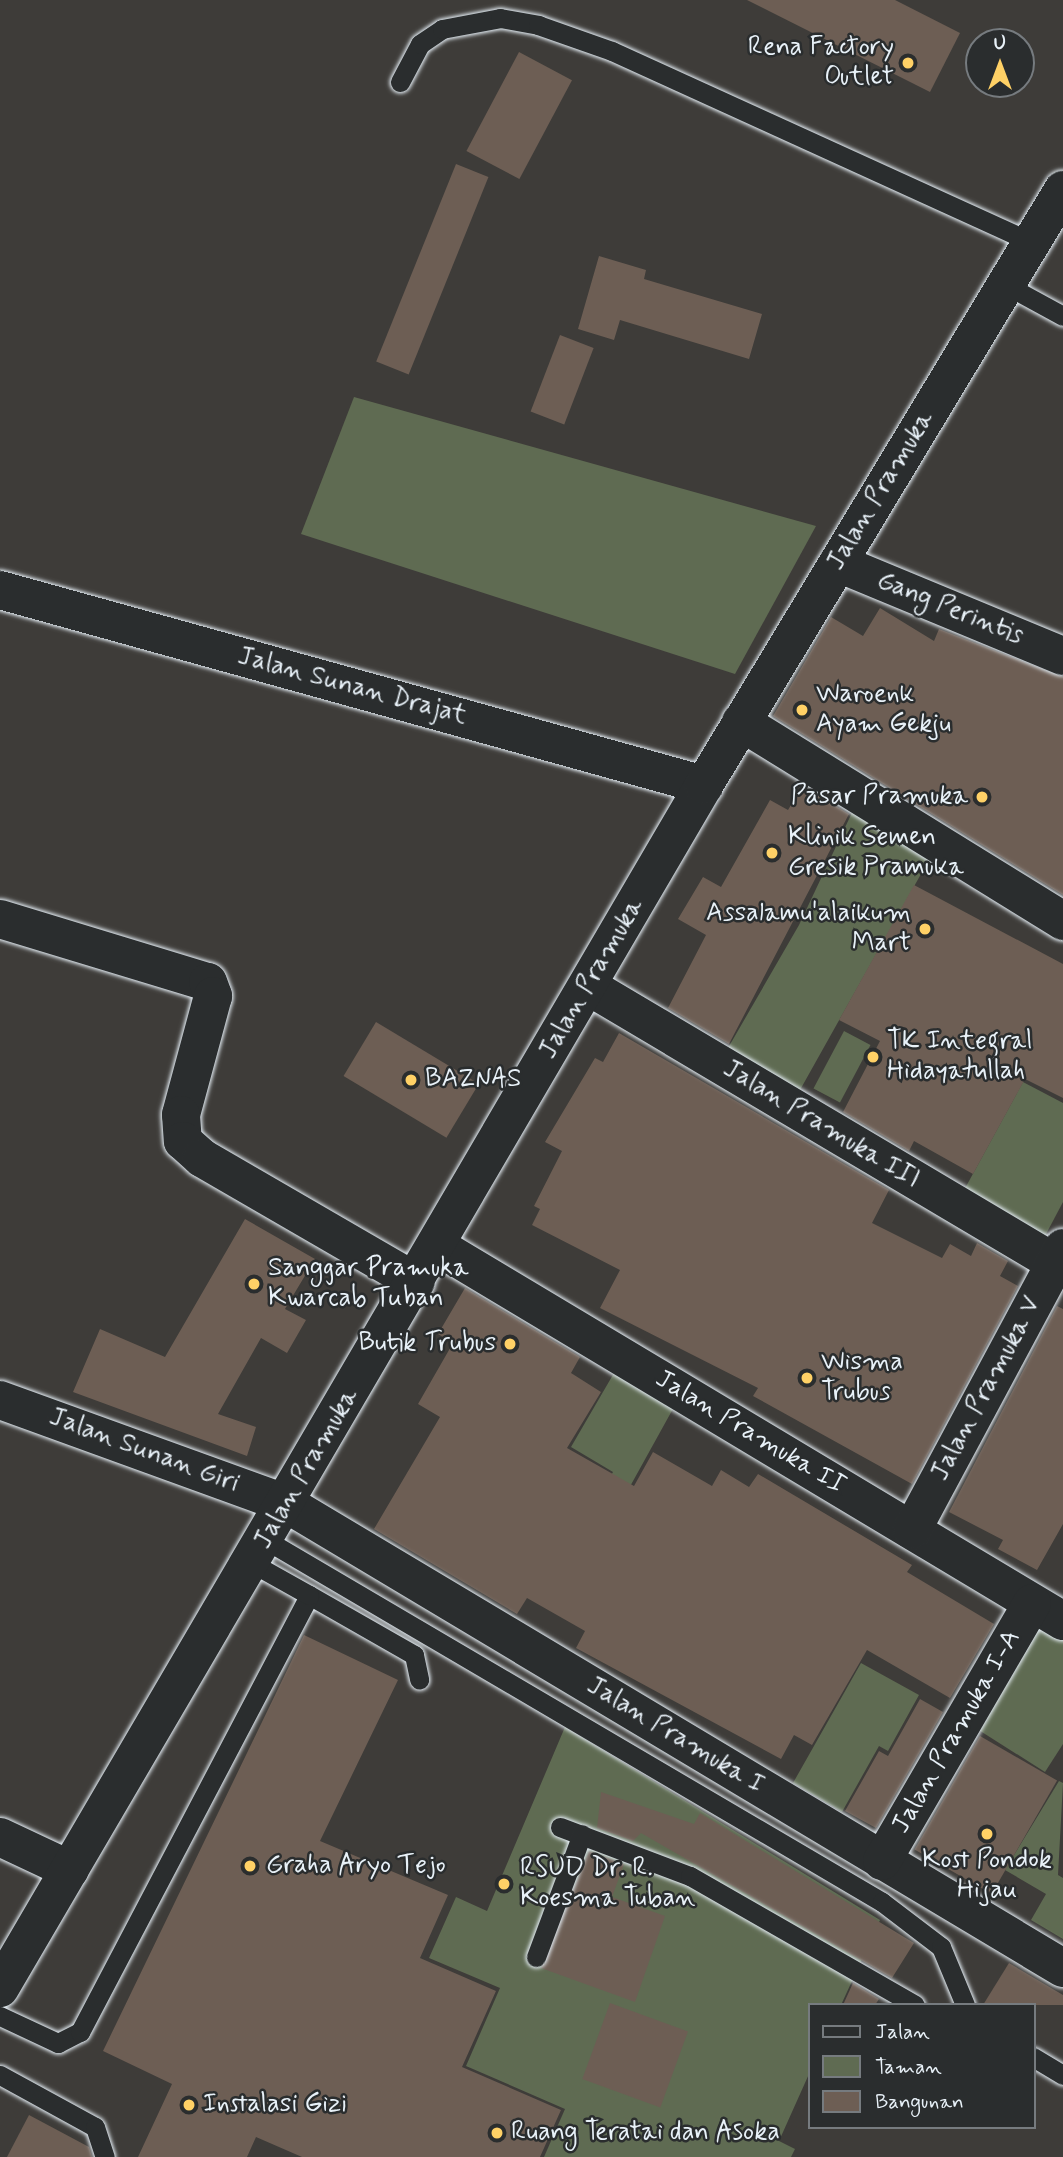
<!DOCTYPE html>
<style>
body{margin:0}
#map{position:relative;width:1063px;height:2157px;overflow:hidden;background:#3e3c39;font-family:Mynerve,sans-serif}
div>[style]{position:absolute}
.green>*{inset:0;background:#5f6b52;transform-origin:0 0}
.building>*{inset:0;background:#6d5e54;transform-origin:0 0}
.roads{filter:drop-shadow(0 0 2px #e8f1f8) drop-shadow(0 0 2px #e8f1f8)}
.lane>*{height:19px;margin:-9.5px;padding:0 9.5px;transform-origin:9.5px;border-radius:9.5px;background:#2a2d2e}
.street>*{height:38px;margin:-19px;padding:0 19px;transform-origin:19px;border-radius:19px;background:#2a2d2e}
.secondary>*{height:38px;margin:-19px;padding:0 19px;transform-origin:19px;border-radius:19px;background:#2a2d2e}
.dots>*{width:19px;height:19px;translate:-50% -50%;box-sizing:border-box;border:4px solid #2a2d2e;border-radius:50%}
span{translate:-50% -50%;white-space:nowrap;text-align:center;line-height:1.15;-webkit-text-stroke:5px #2a2d2e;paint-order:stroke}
.poi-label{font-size:26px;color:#e8f1f8}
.right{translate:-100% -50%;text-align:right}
.left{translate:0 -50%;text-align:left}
.street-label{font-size:26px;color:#e8f1f8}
.legend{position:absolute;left:808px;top:2003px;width:228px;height:126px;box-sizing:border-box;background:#2a2d2e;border:2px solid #767b7f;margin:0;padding:9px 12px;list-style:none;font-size:21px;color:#e8f1f8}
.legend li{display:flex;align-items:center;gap:14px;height:35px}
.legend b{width:35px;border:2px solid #767b7f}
.north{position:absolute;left:965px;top:28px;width:70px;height:70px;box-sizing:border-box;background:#2a2d2e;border:2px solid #767b7f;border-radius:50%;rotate:0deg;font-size:19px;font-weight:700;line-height:28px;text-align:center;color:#e8f1f8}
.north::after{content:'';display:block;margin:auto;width:24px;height:32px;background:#ffd166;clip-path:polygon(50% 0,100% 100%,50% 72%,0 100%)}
</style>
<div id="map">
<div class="green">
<div style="clip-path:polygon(354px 397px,816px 526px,735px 674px,301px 534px)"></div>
<div style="clip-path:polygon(857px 802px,935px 849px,800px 1090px,728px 1048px,799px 925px)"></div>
<div style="left:844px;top:1031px;width:30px;height:65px;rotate:28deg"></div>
<div style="clip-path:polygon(1023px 1082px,1063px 1103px,1063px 1202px,1045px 1236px,963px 1192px)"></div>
<div style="clip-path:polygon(614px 1373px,674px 1407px,612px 1519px,592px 1508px,613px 1472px,571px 1447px)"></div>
<div style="clip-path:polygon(1038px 1615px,1063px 1631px,1063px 1744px,1045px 1772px,974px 1727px)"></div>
<div style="clip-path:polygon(861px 1663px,919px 1695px,888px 1751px,879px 1746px,842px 1812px,793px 1783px)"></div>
<div style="clip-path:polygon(565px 1727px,880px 1920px,841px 2005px,809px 2005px,809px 2074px,779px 2141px,795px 2149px,791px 2157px,544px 2157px,565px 2109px,466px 2066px,500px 1988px,429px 1958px,456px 1897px,487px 1911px)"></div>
<div style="clip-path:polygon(1059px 1781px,1063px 1783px,1058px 1875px,1063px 1878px,1063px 1939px,1031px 1920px,1046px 1894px,1005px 1870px)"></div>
</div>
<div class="building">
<div style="clip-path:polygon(747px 0,895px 0,960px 33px,930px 92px)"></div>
<div style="left:519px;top:52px;width:60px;height:112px;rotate:28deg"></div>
<div style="left:456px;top:164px;width:35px;height:213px;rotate:22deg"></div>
<div style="clip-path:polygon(599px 256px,646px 270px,644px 279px,762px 314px,749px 359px,620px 320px,614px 340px,578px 329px)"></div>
<div style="left:560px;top:335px;width:36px;height:82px;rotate:21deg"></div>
<div style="clip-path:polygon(880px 608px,934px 641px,939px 629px,1063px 677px,1063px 895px,773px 716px,831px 617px,863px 636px)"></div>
<div style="clip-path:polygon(802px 786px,849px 814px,729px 1044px,668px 1008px,706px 935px,678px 919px,703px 877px,721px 887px,770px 800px,788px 810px)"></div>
<div style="clip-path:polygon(914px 885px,1063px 964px,1063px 1098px,1025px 1079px,973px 1174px,914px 1141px,909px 1151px,843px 1112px,880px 1041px,839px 1020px)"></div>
<div style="left:376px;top:1022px;width:120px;height:63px;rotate:31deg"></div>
<div style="clip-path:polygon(619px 1033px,889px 1190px,872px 1223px,942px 1258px,950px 1244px,971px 1256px,977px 1243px,1008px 1261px,1000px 1276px,1018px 1286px,912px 1484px,753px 1396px,758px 1388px,600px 1308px,620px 1270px,532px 1225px,540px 1209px,534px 1206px,562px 1151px,545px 1142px,595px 1058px,603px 1062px)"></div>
<div style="clip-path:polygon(245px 1219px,315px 1259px,285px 1309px,306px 1320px,287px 1353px,261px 1338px,218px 1414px,256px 1427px,247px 1456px,73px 1392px,100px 1329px,165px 1357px)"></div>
<div style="clip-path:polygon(465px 1288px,580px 1357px,571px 1373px,601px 1392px,567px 1448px,634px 1486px,653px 1452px,712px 1486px,721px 1470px,749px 1487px,758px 1474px,912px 1565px,907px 1572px,994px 1624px,950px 1698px,867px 1650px,812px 1745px,794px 1735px,781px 1759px,576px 1648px,585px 1631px,527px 1598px,517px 1614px,374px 1529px,440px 1417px,418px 1404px,453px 1343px,438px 1334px)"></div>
<div style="clip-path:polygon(1057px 1306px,1063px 1309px,1063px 1524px,1037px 1570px,998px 1549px,1003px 1540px,949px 1512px)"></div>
<div style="clip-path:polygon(304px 1635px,398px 1680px,320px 1841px,448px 1895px,420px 1958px,496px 1991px,462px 2067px,561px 2110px,540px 2157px,302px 2157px,256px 2137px,247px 2157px,138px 2157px,172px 2084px,103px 2051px)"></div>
<div style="clip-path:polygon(920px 1699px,943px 1712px,876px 1828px,845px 1811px,879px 1751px,888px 1756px)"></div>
<div style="left:980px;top:1736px;width:89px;height:131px;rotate:30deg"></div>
<div style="clip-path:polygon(601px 1792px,694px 1824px,700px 1813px,914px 1943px,892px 1978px,641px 1833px,633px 1841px,597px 1828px)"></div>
<div style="clip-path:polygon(589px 1851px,624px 1864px,612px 1897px,665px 1916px,635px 2002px,541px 1968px)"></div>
<div style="clip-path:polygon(1009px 1963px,1063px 1995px,1063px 2005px,983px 2005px)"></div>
<div style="clip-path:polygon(853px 1983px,879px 1999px,875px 2005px,843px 2005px)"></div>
<div style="left:610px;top:2003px;width:83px;height:81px;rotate:20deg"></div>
<div style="clip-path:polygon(29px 2115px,89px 2147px,92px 2157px,7px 2157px)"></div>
</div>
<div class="roads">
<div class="lane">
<div style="left:400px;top:82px;width:43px;rotate:-62.2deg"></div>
<div style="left:420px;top:44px;width:27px;rotate:-34deg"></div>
<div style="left:442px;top:29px;width:59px;rotate:-10.7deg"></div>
<div style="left:500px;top:18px;width:39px;rotate:10deg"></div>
<div style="left:538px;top:25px;width:78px;rotate:19.4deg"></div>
<div style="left:612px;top:51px;width:460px;rotate:24.5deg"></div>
<div style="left:1006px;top:285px;width:65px;rotate:28.5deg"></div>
<div style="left:266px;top:1540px;width:714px;rotate:30.44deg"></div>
<div style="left:882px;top:1902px;width:74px;rotate:37.3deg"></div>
<div style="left:941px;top:1947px;width:63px;rotate:67.5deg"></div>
<div style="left:309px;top:1595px;width:121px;rotate:29.7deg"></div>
<div style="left:414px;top:1655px;width:25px;rotate:78deg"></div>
<div style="left:560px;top:1827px;width:139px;rotate:20.7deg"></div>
<div style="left:690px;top:1876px;width:259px;rotate:29.8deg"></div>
<div style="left:536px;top:1957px;width:131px;rotate:-69.5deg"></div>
<div style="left:0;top:2016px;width:64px;rotate:25deg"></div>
<div style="left:58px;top:2043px;width:25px;rotate:-27deg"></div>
<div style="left:80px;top:2032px;width:493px;rotate:-62.3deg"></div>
<div style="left:309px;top:1595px;width:65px;rotate:-150.7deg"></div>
<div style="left:1033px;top:2057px;width:35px;rotate:31deg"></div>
<div style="left:0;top:2075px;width:108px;rotate:28.7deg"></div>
<div style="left:95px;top:2127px;width:32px;rotate:72deg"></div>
</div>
<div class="street">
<div style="left:838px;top:563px;width:243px;rotate:22.5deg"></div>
<div style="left:0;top:590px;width:731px;rotate:15.48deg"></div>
<div style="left:741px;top:722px;width:379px;rotate:31.7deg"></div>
<div style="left:0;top:919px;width:217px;rotate:16.9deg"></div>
<div style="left:208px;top:982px;width:15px;rotate:70deg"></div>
<div style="left:213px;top:996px;width:123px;rotate:105.1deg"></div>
<div style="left:181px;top:1115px;width:26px;rotate:86deg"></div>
<div style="left:183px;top:1141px;width:25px;rotate:42deg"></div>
<div style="left:202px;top:1158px;width:247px;rotate:30.1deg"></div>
<div style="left:588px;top:986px;width:543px;rotate:30.67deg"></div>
<div style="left:437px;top:1246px;width:730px;rotate:30.92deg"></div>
<div style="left:0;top:1400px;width:305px;rotate:19.9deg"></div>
<div style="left:287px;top:1504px;width:904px;rotate:30.88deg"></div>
<div style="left:912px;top:1530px;width:320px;rotate:-61.8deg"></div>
<div style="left:0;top:1837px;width:77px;rotate:25.2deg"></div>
<div style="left:882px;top:1861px;width:298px;rotate:-59.8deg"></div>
</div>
<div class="secondary">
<div style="left:0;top:1988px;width:1394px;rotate:-59.66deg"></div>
<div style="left:704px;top:785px;width:695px;rotate:-58.89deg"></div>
</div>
</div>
<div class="dots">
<div style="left:908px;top:63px;background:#ffd166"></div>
<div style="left:802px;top:710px;background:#ffd166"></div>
<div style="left:982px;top:797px;background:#ffd166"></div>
<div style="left:772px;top:853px;background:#ffd166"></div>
<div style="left:925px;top:929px;background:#ffd166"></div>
<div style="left:873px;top:1057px;background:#ffd166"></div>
<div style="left:411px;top:1080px;background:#ffd166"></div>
<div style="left:254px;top:1284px;background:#ffd166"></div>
<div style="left:510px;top:1344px;background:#ffd166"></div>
<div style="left:807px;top:1378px;background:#ffd166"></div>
<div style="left:987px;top:1834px;background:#ffd166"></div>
<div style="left:250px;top:1866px;background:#ffd166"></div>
<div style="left:504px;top:1884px;background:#ffd166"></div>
<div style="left:189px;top:2105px;background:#ffd166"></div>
<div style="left:497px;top:2133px;background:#ffd166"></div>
</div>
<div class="poi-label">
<span class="right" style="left:894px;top:63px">Rena Factory<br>Outlet</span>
<span class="left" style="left:816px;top:710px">Waroenk<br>Ayam Gekju</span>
<span class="right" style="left:968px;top:797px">Pasar Pramuka</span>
<span class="left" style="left:788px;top:853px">Klinik Semen<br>Gresik Pramuka</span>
<span class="right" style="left:911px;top:929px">Assalamu'alaikum<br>Mart</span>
<span class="left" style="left:887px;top:1057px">TK Integral<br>Hidayatullah</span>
<span class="left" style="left:425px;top:1080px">BAZNAS</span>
<span class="left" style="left:268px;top:1284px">Sanggar Pramuka<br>Kwarcab Tuban</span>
<span class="right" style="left:496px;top:1344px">Butik Trubus</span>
<span class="left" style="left:821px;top:1378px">Wisma<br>Trubus</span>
<span style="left:987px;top:1876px">Kost Pondok<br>Hijau</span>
<span class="left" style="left:266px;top:1866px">Graha Aryo Tejo</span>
<span class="left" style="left:520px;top:1884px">RSUD Dr. R.<br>Koesma Tuban</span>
<span class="left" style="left:203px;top:2105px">Instalasi Gizi</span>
<span class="left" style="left:511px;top:2133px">Ruang Teratai dan Asoka</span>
</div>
<div class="street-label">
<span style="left:881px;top:491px;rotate:-59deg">Jalan Pramuka</span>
<span style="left:950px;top:609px;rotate:22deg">Gang Perintis</span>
<span style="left:352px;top:687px;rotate:15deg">Jalan Sunan Drajat</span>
<span style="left:592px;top:979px;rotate:-60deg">Jalan Pramuka</span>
<span style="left:821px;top:1125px;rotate:31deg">Jalan Pramuka III</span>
<span style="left:987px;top:1389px;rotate:-62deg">Jalan Pramuka V</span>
<span style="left:750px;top:1433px;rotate:31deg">Jalan Pramuka II</span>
<span style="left:144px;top:1451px;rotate:20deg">Jalan Sunan Giri</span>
<span style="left:307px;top:1469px;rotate:-60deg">Jalan Pramuka</span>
<span style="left:957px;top:1732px;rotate:-60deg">Jalan Pramuka I-A</span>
<span style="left:675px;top:1736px;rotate:31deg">Jalan Pramuka I</span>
</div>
<ul class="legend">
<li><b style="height:9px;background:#2a2d2e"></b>Jalan</li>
<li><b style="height:19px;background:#5f6b52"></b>Taman</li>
<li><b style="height:19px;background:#6d5e54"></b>Bangunan</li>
</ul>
<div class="north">U</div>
</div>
